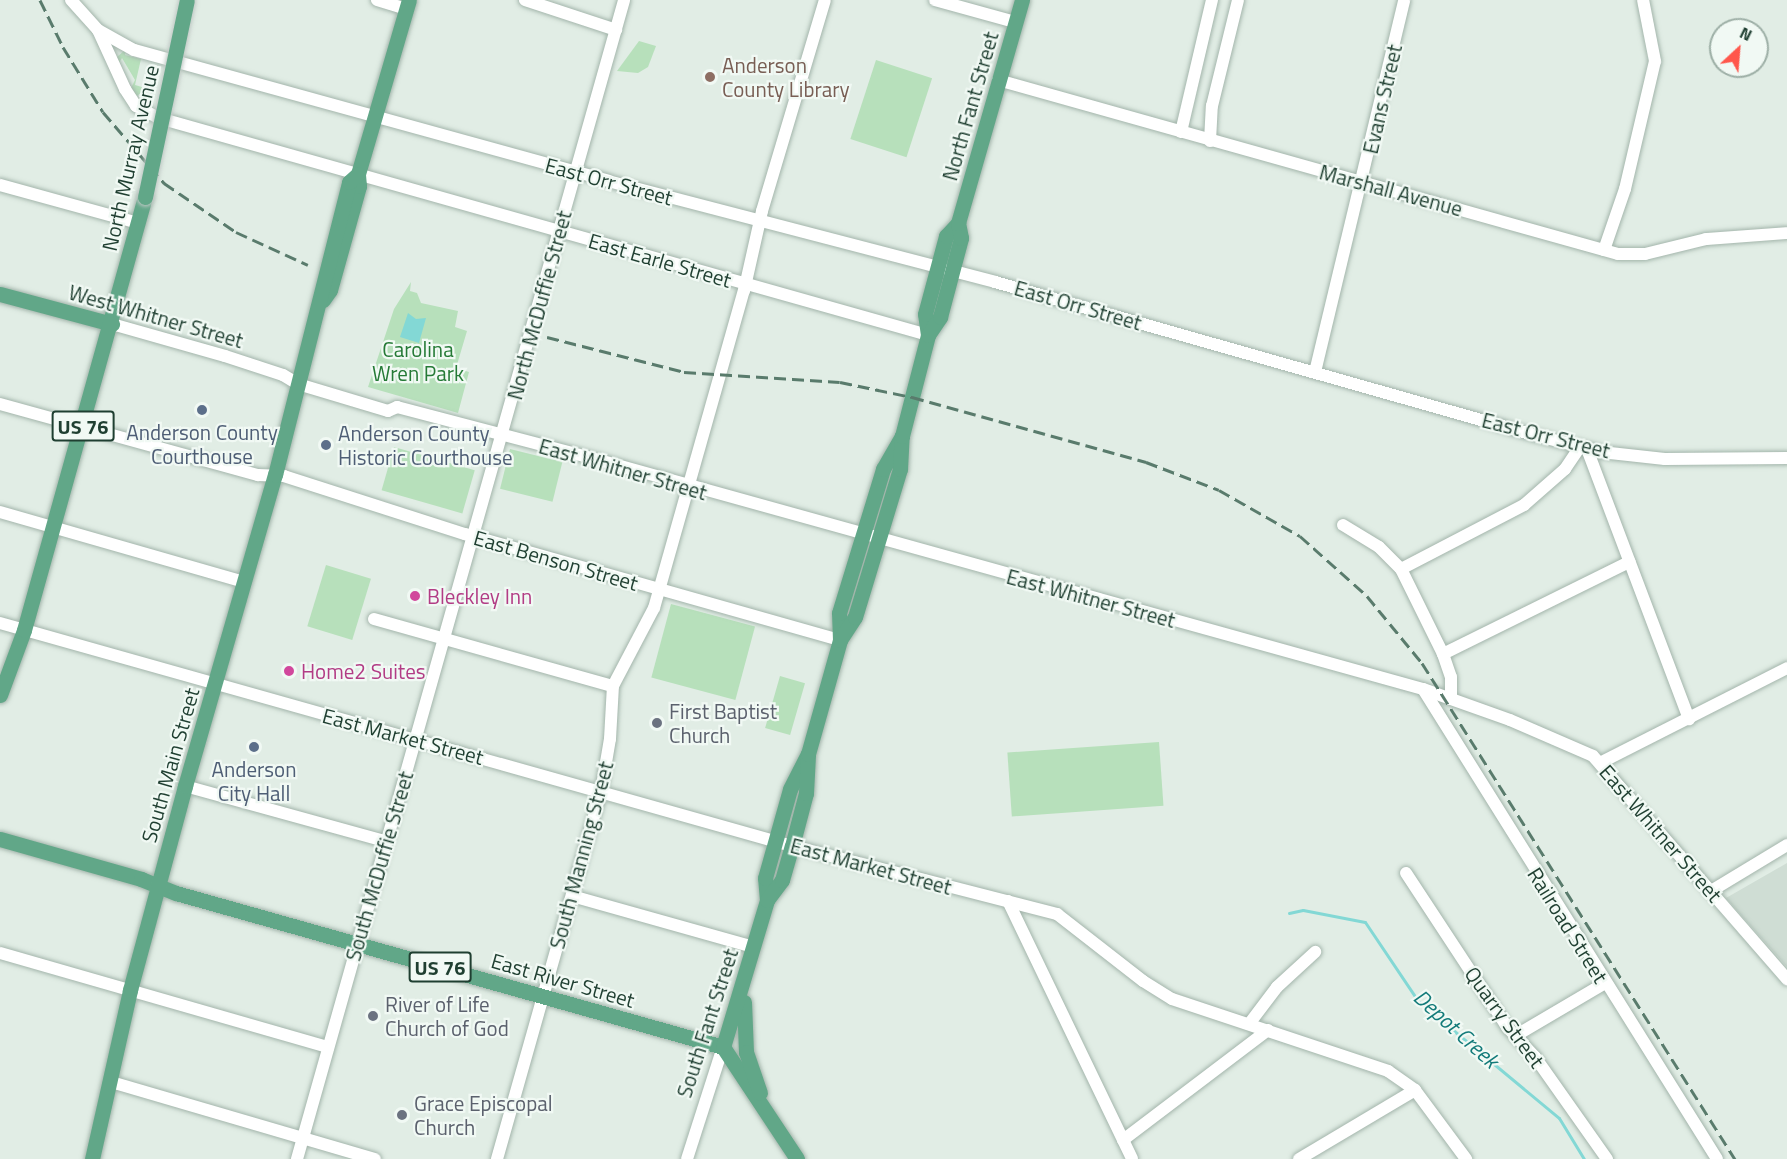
<!DOCTYPE html>
<style>
body{margin:0}
#map{position:relative;width:1787px;height:1159px;overflow:hidden;background:#e1ede5;font-family:"Titillium Web",sans-serif}
div>[style]{position:absolute}
.built>*{inset:0;background:#cfddd4}
.green>*{inset:0;background:#b7e0bb;transform-origin:0 0}
.water>*{inset:0;background:#83d8d5}
.stream>*{height:3px;margin:-1.5px;padding:0 1.5px;transform-origin:1.5px;border-radius:1.5px;background:#83d8d5}
.roads{filter:drop-shadow(0 0 2px #a3b5ab) drop-shadow(0 0 2px #a3b5ab)}
.minor>*{height:12px;margin:-6px;padding:0 6px;transform-origin:6px;border-radius:6px;background:#fff}
.major>*{height:15px;margin:-7.5px;padding:0 7.5px;transform-origin:7.5px;border-radius:7.5px;background:#61a788}
.rail>*{height:3px;margin-top:-1.5px;transform-origin:0;background:repeating-linear-gradient(90deg,#597b6c 0 12px,transparent 0 18px)}
.bridges{filter:drop-shadow(0 0 2px #c0c9c5) drop-shadow(0 0 2px #c0c9c5)}
.major-bridge>*{height:15px;margin:-7.5px;padding:0 7.5px;transform-origin:7.5px;border-radius:7.5px;background:#61a788}
.dots>*{width:16px;height:16px;translate:-50% -50%;box-sizing:border-box;border:3px solid #f1f9f4;border-radius:50%}
span{translate:-50% -50%;white-space:nowrap;text-align:center;line-height:1.15;-webkit-text-stroke:4.5px #f1f9f4;paint-order:stroke}
.shield-label span{padding:2px 4px;background:#f1f9f4;border:2px solid;border-radius:4px;-webkit-text-stroke-width:0}
.shield-label{font-size:20px;color:#1f3f31;font-weight:700}
.education-label{font-size:21px;color:#785e54}
.left{translate:0 -50%;text-align:left}
.street-label{font-size:21px;color:#1f3f31}
.park-label{font-size:21px;color:#257a36}
.service-label{font-size:21px;color:#4e5e75}
.hotel-label{font-size:21px;color:#b23c85}
.worship-label{font-size:21px;color:#5b616d}
.water-label{font-size:22px;color:#137b7a;font-style:italic}
.north{position:absolute;left:1709px;top:18px;width:60px;height:60px;box-sizing:border-box;background:#f1f9f4;border:2px solid #9dafa6;border-radius:50%;rotate:26deg;font-size:16px;font-weight:700;line-height:24px;text-align:center;color:#1f3f31}
.north::after{content:'';display:block;margin:auto;width:21px;height:27px;background:#ff574c;clip-path:polygon(50% 0,100% 100%,50% 72%,0 100%)}
</style>
<div id="map">
<div class="built">
<div style="clip-path:polygon(1787px 863px,1787px 967px,1726px 898px)"></div>
</div>
<div class="green">
<div style="clip-path:polygon(639px 41px,656px 46px,648px 67px,638px 73px,617px 71px)"></div>
<div style="clip-path:polygon(126px 49px,125px 55px,141px 59px,135px 85px,142px 87px,142px 92px,137px 96px,131px 88px,135px 80px,122px 58px,118px 64px,116px 58px)"></div>
<div style="left:876px;top:60px;width:59px;height:83px;rotate:18deg"></div>
<div style="clip-path:polygon(411px 282px,410px 291px,417px 293px,421px 303px,458px 311px,455px 327px,467px 331px,456px 368px,469px 372px,458px 413px,368px 387px,394px 309px)"></div>
<div style="left:394px;top:447px;width:84px;height:45px;rotate:16deg"></div>
<div style="left:510px;top:449px;width:54px;height:41px;rotate:14deg"></div>
<div style="left:326px;top:565px;width:47px;height:64px;rotate:17deg"></div>
<div style="left:671px;top:604px;width:87px;height:76px;rotate:15deg"></div>
<div style="left:780px;top:676px;width:26px;height:54px;rotate:16deg"></div>
<div style="left:1159px;top:742px;width:64px;height:152px;rotate:86deg"></div>
</div>
<div class="water">
<div style="clip-path:polygon(408px 313px,416px 319px,426px 318px,419px 343px,400px 337px)"></div>
</div>
<div class="stream">
<div style="left:1289px;top:913px;width:14px;rotate:-12deg"></div>
<div style="left:1303px;top:910px;width:63px;rotate:11deg"></div>
<div style="left:1365px;top:922px;width:95px;rotate:56.1deg"></div>
<div style="left:1418px;top:1001px;width:183px;rotate:39.7deg"></div>
<div style="left:1559px;top:1118px;width:48px;rotate:58.6deg"></div>
</div>
<div class="roads">
<div class="minor">
<div style="left:71px;top:0;width:40px;rotate:48deg"></div>
<div style="left:98px;top:30px;width:41px;rotate:29.1deg"></div>
<div style="left:134px;top:50px;width:492px;rotate:15.4deg"></div>
<div style="left:608px;top:181px;width:400px;rotate:14.6deg"></div>
<div style="left:995px;top:282px;width:560px;rotate:15.85deg"></div>
<div style="left:1534px;top:435px;width:69px;rotate:14.2deg"></div>
<div style="left:1601px;top:452px;width:64px;rotate:6.2deg"></div>
<div style="left:1665px;top:459px;width:122px;rotate:-0.5deg"></div>
<div style="left:377px;top:0;width:30px;rotate:17deg"></div>
<div style="left:525px;top:0;width:96px;rotate:18.2deg"></div>
<div style="left:935px;top:0;width:83px;rotate:15.4deg"></div>
<div style="left:98px;top:30px;width:65px;rotate:65.4deg"></div>
<div style="left:125px;top:89px;width:20px;rotate:57deg"></div>
<div style="left:136px;top:106px;width:26px;rotate:28deg"></div>
<div style="left:159px;top:118px;width:799px;rotate:15.76deg"></div>
<div style="left:998px;top:80px;width:644px;rotate:15.68deg"></div>
<div style="left:1618px;top:254px;width:27px"></div>
<div style="left:1645px;top:254px;width:63px;rotate:-13.8deg"></div>
<div style="left:1706px;top:239px;width:81px;rotate:-4.2deg"></div>
<div style="left:1181px;top:132px;width:136px;rotate:-76.8deg"></div>
<div style="left:1210px;top:141px;width:35px;rotate:-87deg"></div>
<div style="left:1212px;top:106px;width:109px;rotate:-76.2deg"></div>
<div style="left:0;top:185px;width:143px;rotate:15.4deg"></div>
<div style="left:1604px;top:250px;width:65px;rotate:-71deg"></div>
<div style="left:1625px;top:189px;width:131px;rotate:-76.8deg"></div>
<div style="left:1655px;top:61px;width:62px;rotate:-101.1deg"></div>
<div style="left:112px;top:324px;width:117px;rotate:15.8deg"></div>
<div style="left:225px;top:356px;width:61px;rotate:18.1deg"></div>
<div style="left:283px;top:375px;width:17px;rotate:31deg"></div>
<div style="left:298px;top:384px;width:94px;rotate:16.7deg"></div>
<div style="left:388px;top:411px;width:10px;rotate:-24deg"></div>
<div style="left:397px;top:407px;width:209px;rotate:14.7deg"></div>
<div style="left:599px;top:460px;width:855px;rotate:15.53deg"></div>
<div style="left:1423px;top:689px;width:92px;rotate:19.6deg"></div>
<div style="left:1510px;top:720px;width:90px;rotate:23.4deg"></div>
<div style="left:1593px;top:756px;width:296px;rotate:49deg"></div>
<div style="left:1315px;top:372px;width:382px;rotate:-76.5deg"></div>
<div style="left:0;top:404px;width:268px;rotate:15.4deg"></div>
<div style="left:258px;top:475px;width:26px;rotate:2deg"></div>
<div style="left:284px;top:476px;width:190px;rotate:17.8deg"></div>
<div style="left:465px;top:534px;width:390px;rotate:15.8deg"></div>
<div style="left:1587px;top:449px;width:289px;rotate:69.3deg"></div>
<div style="left:0;top:512px;width:254px;rotate:16deg"></div>
<div style="left:1343px;top:525px;width:42px;rotate:31.4deg"></div>
<div style="left:1379px;top:547px;width:31px;rotate:45deg"></div>
<div style="left:1401px;top:569px;width:95px;rotate:63.7deg"></div>
<div style="left:1443px;top:654px;width:24px;rotate:71deg"></div>
<div style="left:1451px;top:677px;width:22px;rotate:90deg"></div>
<div style="left:1401px;top:569px;width:139px;rotate:-27.5deg"></div>
<div style="left:1524px;top:505px;width:55px;rotate:-41.3deg"></div>
<div style="left:1565px;top:469px;width:27px;rotate:-56deg"></div>
<div style="left:374px;top:619px;width:248px;rotate:15.7deg"></div>
<div style="left:0;top:623px;width:823px;rotate:15.73deg"></div>
<div style="left:792px;top:846px;width:274px;rotate:14.4deg"></div>
<div style="left:1057px;top:914px;width:109px;rotate:37.9deg"></div>
<div style="left:1143px;top:981px;width:34px;rotate:32deg"></div>
<div style="left:1172px;top:999px;width:228px;rotate:18.4deg"></div>
<div style="left:1388px;top:1071px;width:33px;rotate:35deg"></div>
<div style="left:1415px;top:1090px;width:86px;rotate:53.5deg"></div>
<div style="left:1443px;top:654px;width:208px;rotate:-26.3deg"></div>
<div style="left:1423px;top:689px;width:554px;rotate:57.97deg"></div>
<div style="left:1600px;top:763px;width:210px;rotate:-26.9deg"></div>
<div style="left:185px;top:786px;width:207px;rotate:15.4deg"></div>
<div style="left:1406px;top:873px;width:186px;rotate:56.7deg"></div>
<div style="left:1508px;top:1028px;width:40px;rotate:47deg"></div>
<div style="left:1535px;top:1057px;width:125px;rotate:54.8deg"></div>
<div style="left:1711px;top:891px;width:89px;rotate:-31.2deg"></div>
<div style="left:572px;top:896px;width:189px;rotate:15.7deg"></div>
<div style="left:1008px;top:901px;width:286px;rotate:64.3deg"></div>
<div style="left:0;top:953px;width:341px;rotate:16deg"></div>
<div style="left:1249px;top:1024px;width:46px;rotate:-52.9deg"></div>
<div style="left:1277px;top:987px;width:52px;rotate:-42.6deg"></div>
<div style="left:1515px;top:1036px;width:104px;rotate:-30.5deg"></div>
<div style="left:111px;top:1082px;width:275px;rotate:16.3deg"></div>
<div style="left:1123px;top:1140px;width:182px;rotate:-37.2deg"></div>
<div style="left:297px;top:1159px;width:1204px;rotate:-74.24deg"></div>
<div style="left:497px;top:1159px;width:381px;rotate:-74.2deg"></div>
<div style="left:601px;top:792px;width:54px;rotate:-80.4deg"></div>
<div style="left:610px;top:739px;width:53px;rotate:-86.8deg"></div>
<div style="left:613px;top:686px;width:88px;rotate:-62.3deg"></div>
<div style="left:654px;top:608px;width:330px;rotate:-74.2deg"></div>
<div style="left:744px;top:291px;width:82px;rotate:-77.3deg"></div>
<div style="left:762px;top:211px;width:220px;rotate:-73.4deg"></div>
<div style="left:687px;top:1159px;width:118px;rotate:-72.2deg"></div>
<div style="left:1299px;top:1159px;width:135px;rotate:-30.7deg"></div>
</div>
<div class="major">
<div style="left:0;top:294px;width:116px;rotate:15deg"></div>
<div style="left:323px;top:300px;width:12px;rotate:-55deg"></div>
<div style="left:330px;top:290px;width:108px;rotate:-74.4deg"></div>
<div style="left:359px;top:186px;width:12px;rotate:-95deg"></div>
<div style="left:358px;top:174px;width:181px;rotate:-73.7deg"></div>
<div style="left:928px;top:335px;width:21px;rotate:-98deg"></div>
<div style="left:925px;top:314px;width:81px;rotate:-74.9deg"></div>
<div style="left:946px;top:236px;width:18px;rotate:-47deg"></div>
<div style="left:840px;top:640px;width:27px;rotate:-92deg"></div>
<div style="left:839px;top:613px;width:151px;rotate:-73deg"></div>
<div style="left:883px;top:469px;width:38px;rotate:-60deg"></div>
<div style="left:0;top:695px;width:69px;rotate:-69.7deg"></div>
<div style="left:24px;top:630px;width:450px;rotate:-74.4deg"></div>
<div style="left:0;top:839px;width:147px;rotate:15.8deg"></div>
<div style="left:141px;top:879px;width:38px;rotate:22deg"></div>
<div style="left:176px;top:893px;width:568px;rotate:15.72deg"></div>
<div style="left:723px;top:1047px;width:134px;rotate:56.5deg"></div>
<div style="left:767px;top:900px;width:22px;rotate:-95deg"></div>
<div style="left:765px;top:878px;width:92px;rotate:-74.3deg"></div>
<div style="left:790px;top:789px;width:39px;rotate:-63deg"></div>
<div style="left:744px;top:1002px;width:50px;rotate:87.7deg"></div>
<div style="left:746px;top:1052px;width:43px;rotate:71.1deg"></div>
<div style="left:723px;top:1047px;width:153px;rotate:-73.3deg"></div>
<div style="left:767px;top:900px;width:25px;rotate:-53deg"></div>
<div style="left:782px;top:880px;width:35px;rotate:-74deg"></div>
<div style="left:792px;top:846px;width:55px;rotate:-75.2deg"></div>
<div style="left:806px;top:793px;width:39px;rotate:-87deg"></div>
<div style="left:808px;top:754px;width:118px;rotate:-74.3deg"></div>
<div style="left:840px;top:640px;width:27px;rotate:-57deg"></div>
<div style="left:855px;top:617px;width:155px;rotate:-73.1deg"></div>
<div style="left:900px;top:469px;width:33px;rotate:-87deg"></div>
<div style="left:902px;top:436px;width:40px;rotate:-75.6deg"></div>
<div style="left:912px;top:397px;width:64px;rotate:-75.5deg"></div>
<div style="left:928px;top:335px;width:22px;rotate:-56deg"></div>
<div style="left:940px;top:317px;width:82px;rotate:-75.1deg"></div>
<div style="left:961px;top:238px;width:15px;rotate:-101deg"></div>
<div style="left:958px;top:223px;width:232px;rotate:-74deg"></div>
<div style="left:92px;top:1159px;width:173px;rotate:-77.3deg"></div>
<div style="left:130px;top:990px;width:211px;rotate:-74.9deg"></div>
<div style="left:185px;top:786px;width:324px;rotate:-73.9deg"></div>
<div style="left:275px;top:475px;width:302px;rotate:-75.8deg"></div>
<div style="left:349px;top:182px;width:12px;rotate:-42deg"></div>
</div>
</div>
<div class="rail">
<div style="left:40px;top:0;width:52px;rotate:63.9deg"></div>
<div style="left:63px;top:47px;width:76px;rotate:58.4deg"></div>
<div style="left:103px;top:112px;width:94px;rotate:49.3deg"></div>
<div style="left:164px;top:183px;width:87px;rotate:34.2deg"></div>
<div style="left:236px;top:232px;width:79px;rotate:24.6deg"></div>
<div style="left:547px;top:337px;width:141px;rotate:14.3deg"></div>
<div style="left:684px;top:372px;width:156px;rotate:3.7deg"></div>
<div style="left:840px;top:382px;width:74px;rotate:11.8deg"></div>
<div style="left:912px;top:397px;width:243px;rotate:15.5deg"></div>
<div style="left:1146px;top:462px;width:78px;rotate:21deg"></div>
<div style="left:1219px;top:490px;width:93px;rotate:29.6deg"></div>
<div style="left:1300px;top:536px;width:90px;rotate:41.8deg"></div>
<div style="left:1367px;top:596px;width:87px;rotate:50.6deg"></div>
<div style="left:1422px;top:663px;width:587px;rotate:57.75deg"></div>
</div>
<div class="bridges">
<div class="major-bridge">
<div style="left:145px;top:197px;width:201px;rotate:-78deg"></div>
</div>
</div>
<div class="dots">
<div style="left:710px;top:77px;background:#8d6e63"></div>
<div style="left:202px;top:410px;background:#5c6f8a"></div>
<div style="left:326px;top:445px;background:#5c6f8a"></div>
<div style="left:415px;top:596px;background:#d1479c"></div>
<div style="left:289px;top:671px;background:#d1479c"></div>
<div style="left:657px;top:723px;background:#6b7280"></div>
<div style="left:254px;top:747px;background:#5c6f8a"></div>
<div style="left:373px;top:1016px;background:#6b7280"></div>
<div style="left:402px;top:1115px;background:#6b7280"></div>
</div>
<div class="shield-label">
<span style="left:83px;top:426px">US 76</span>
<span style="left:440px;top:967px">US 76</span>
</div>
<div class="education-label">
<span class="left" style="left:722px;top:77px">Anderson<br>County Library</span>
</div>
<div class="street-label">
<span style="left:1382px;top:99px;rotate:-77deg">Evans Street</span>
<span style="left:970px;top:106px;rotate:-74deg">North Fant Street</span>
<span style="left:130px;top:158px;rotate:-77deg">North Murray Avenue</span>
<span style="left:609px;top:181px;rotate:15deg">East Orr Street</span>
<span style="left:1391px;top:190px;rotate:15deg">Marshall Avenue</span>
<span style="left:660px;top:260px;rotate:16deg">East Earle Street</span>
<span style="left:539px;top:305px;rotate:-75deg">North McDuffie Street</span>
<span style="left:1078px;top:305px;rotate:16deg">East Orr Street</span>
<span style="left:156px;top:316px;rotate:16deg">West Whitner Street</span>
<span style="left:1546px;top:435px;rotate:14deg">East Orr Street</span>
<span style="left:623px;top:469px;rotate:16deg">East Whitner Street</span>
<span style="left:556px;top:560px;rotate:16deg">East Benson Street</span>
<span style="left:1091px;top:598px;rotate:15deg">East Whitner Street</span>
<span style="left:403px;top:736px;rotate:15deg">East Market Street</span>
<span style="left:170px;top:765px;rotate:-74deg">South Main Street</span>
<span style="left:1661px;top:833px;rotate:49deg">East Whitner Street</span>
<span style="left:581px;top:855px;rotate:-75deg">South Manning Street</span>
<span style="left:379px;top:866px;rotate:-74deg">South McDuffie Street</span>
<span style="left:871px;top:866px;rotate:15deg">East Market Street</span>
<span style="left:1568px;top:925px;rotate:58deg">Railroad Street</span>
<span style="left:563px;top:980px;rotate:16deg">East River Street</span>
<span style="left:1505px;top:1017px;rotate:54deg">Quarry Street</span>
<span style="left:707px;top:1023px;rotate:-72deg">South Fant Street</span>
</div>
<div class="park-label">
<span style="left:418px;top:361px">Carolina<br>Wren Park</span>
</div>
<div class="service-label">
<span style="left:202px;top:444px">Anderson County<br>Courthouse</span>
<span class="left" style="left:338px;top:445px">Anderson County<br>Historic Courthouse</span>
<span style="left:254px;top:781px">Anderson<br>City Hall</span>
</div>
<div class="hotel-label">
<span class="left" style="left:427px;top:596px">Bleckley Inn</span>
<span class="left" style="left:301px;top:671px">Home2 Suites</span>
</div>
<div class="worship-label">
<span class="left" style="left:669px;top:723px">First Baptist<br>Church</span>
<span class="left" style="left:385px;top:1016px">River of Life<br>Church of God</span>
<span class="left" style="left:414px;top:1115px">Grace Episcopal<br>Church</span>
</div>
<div class="water-label">
<span style="left:1456px;top:1029px;rotate:42deg">Depot Creek</span>
</div>
<div class="north">N</div>
</div>
